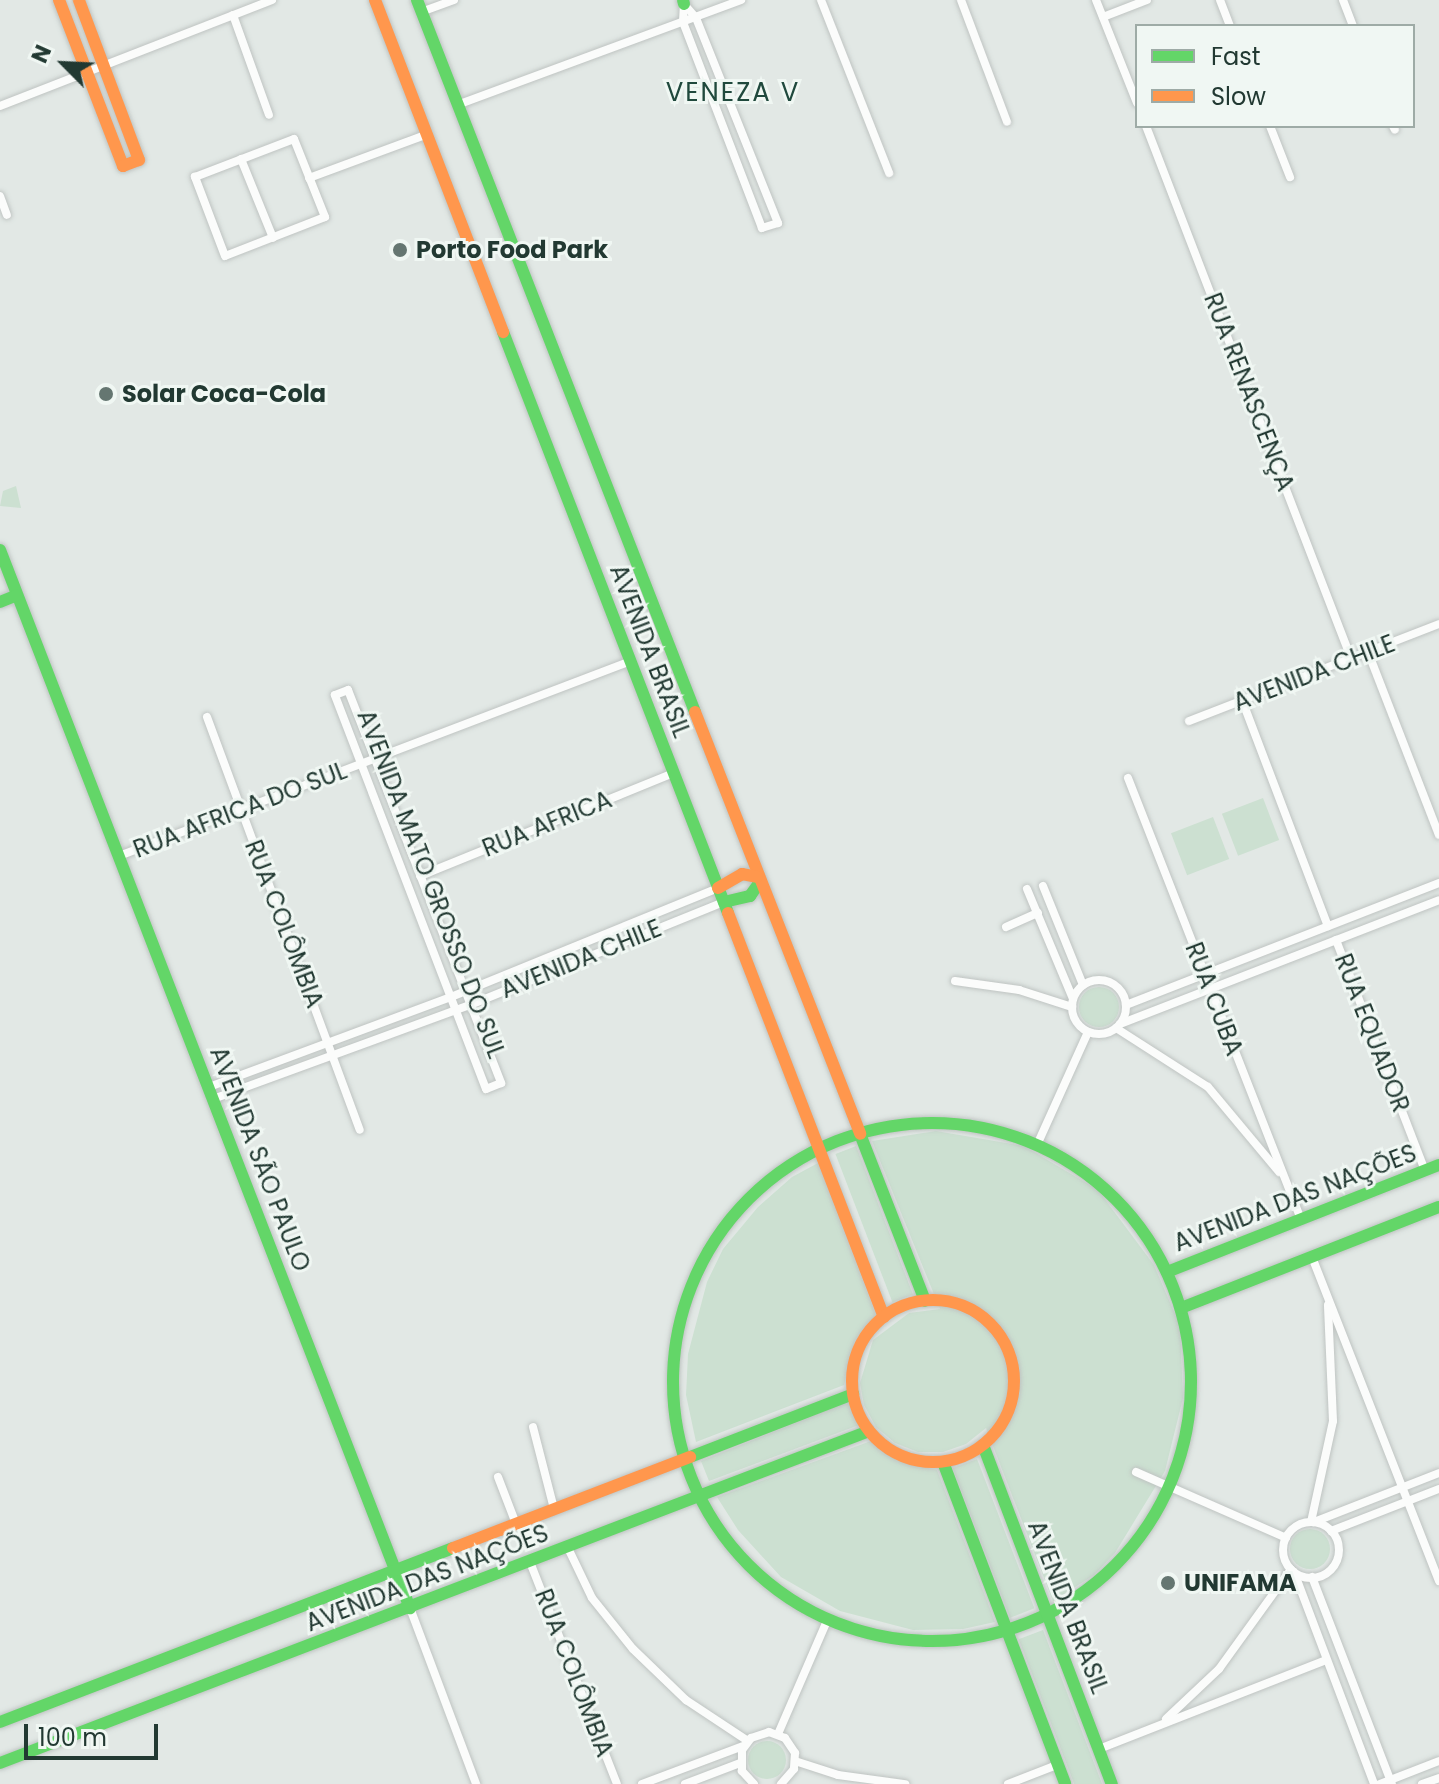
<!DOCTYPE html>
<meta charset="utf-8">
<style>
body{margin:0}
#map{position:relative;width:1439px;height:1784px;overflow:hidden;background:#e2e8e5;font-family:Poppins,sans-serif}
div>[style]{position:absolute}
.green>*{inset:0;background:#cce0d1;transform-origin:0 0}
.round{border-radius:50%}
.roads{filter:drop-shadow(0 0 2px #bfc4c2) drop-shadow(0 0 2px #bfc4c2)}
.street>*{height:8px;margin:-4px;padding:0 4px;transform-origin:4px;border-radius:4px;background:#fbfcfb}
.street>.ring{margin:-4px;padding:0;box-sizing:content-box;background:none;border:8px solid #fbfcfb;border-radius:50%}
.fast>*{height:12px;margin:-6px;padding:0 6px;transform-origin:6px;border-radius:6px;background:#63d668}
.fast>.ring{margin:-6px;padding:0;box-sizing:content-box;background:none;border:12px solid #63d668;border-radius:50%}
.slow>*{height:12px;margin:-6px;padding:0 6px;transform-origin:6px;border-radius:6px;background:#ff974d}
.slow>.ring{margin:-6px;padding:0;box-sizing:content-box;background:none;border:12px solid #ff974d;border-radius:50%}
.dots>*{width:22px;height:22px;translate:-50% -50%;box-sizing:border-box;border:4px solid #f0f7f3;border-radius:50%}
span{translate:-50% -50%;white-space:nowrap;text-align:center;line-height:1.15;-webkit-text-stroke:6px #f0f7f3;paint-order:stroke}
.poi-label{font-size:24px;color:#223932;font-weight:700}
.left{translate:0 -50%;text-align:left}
.street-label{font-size:24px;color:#223932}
.neighbourhood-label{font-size:26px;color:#20493d;letter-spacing:2px}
.legend{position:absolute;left:1135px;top:24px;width:280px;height:104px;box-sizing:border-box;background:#f0f7f3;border:2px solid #9eaba6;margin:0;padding:10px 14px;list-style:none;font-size:24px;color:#223932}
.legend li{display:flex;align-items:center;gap:16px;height:40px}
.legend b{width:40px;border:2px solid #9eaba6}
.north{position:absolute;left:24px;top:24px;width:80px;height:80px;-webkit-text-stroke:6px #f0f7f3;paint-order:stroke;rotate:294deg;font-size:22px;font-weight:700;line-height:32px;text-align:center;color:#223932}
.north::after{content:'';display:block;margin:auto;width:28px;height:36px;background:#223932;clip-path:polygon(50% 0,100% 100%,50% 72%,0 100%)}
.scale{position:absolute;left:24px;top:1724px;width:134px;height:36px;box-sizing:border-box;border:4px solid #223932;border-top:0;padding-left:10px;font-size:24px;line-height:28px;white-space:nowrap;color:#223932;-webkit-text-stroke:6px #f0f7f3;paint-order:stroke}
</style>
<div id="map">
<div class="green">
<div style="clip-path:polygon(16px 486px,21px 508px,0 506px,3px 491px)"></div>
<div style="left:1263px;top:798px;width:45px;height:44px;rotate:69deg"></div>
<div style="left:1213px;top:817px;width:45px;height:45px;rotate:69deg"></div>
<div class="round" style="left:1079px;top:987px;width:40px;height:40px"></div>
<div style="clip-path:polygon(936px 1131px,1024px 1146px,1098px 1190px,1154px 1265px,1180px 1326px,1183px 1398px,1165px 1471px,1115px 1553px,1094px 1575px,1053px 1601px,986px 1428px,966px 1444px,943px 1452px,918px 1452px,895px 1443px,876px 1427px,864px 1405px,860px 1383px,873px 1340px,909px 1313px,940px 1309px,872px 1141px)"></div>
<div style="left:856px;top:1146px;width:159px;height:22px;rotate:69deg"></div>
<div style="clip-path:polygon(818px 1163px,876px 1315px,855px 1341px,844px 1385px,696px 1442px,686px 1395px,688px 1354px,707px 1282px,723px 1249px,758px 1207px,792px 1177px)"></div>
<div style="clip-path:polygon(850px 1401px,859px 1425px,709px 1481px,701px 1461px)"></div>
<div style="clip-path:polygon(871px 1441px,896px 1460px,937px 1470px,995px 1622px,963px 1629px,913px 1630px,840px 1611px,781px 1577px,738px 1530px,717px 1497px)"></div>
<div style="left:977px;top:1459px;width:160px;height:26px;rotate:69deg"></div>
<div class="round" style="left:1290px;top:1529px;width:40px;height:40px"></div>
<div style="left:1043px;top:1630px;width:165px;height:26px;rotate:69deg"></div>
<div class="round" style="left:748px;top:1741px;width:38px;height:38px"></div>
</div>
<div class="roads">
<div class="street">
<div style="left:821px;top:0;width:186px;rotate:68.5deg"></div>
<div style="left:961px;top:0;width:130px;rotate:69.3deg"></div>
<div style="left:1096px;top:0;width:111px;rotate:68.3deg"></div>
<div style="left:1220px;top:0;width:28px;rotate:69deg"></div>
<div style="left:1343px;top:0;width:28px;rotate:69deg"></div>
<div style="left:684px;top:4px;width:18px;rotate:49deg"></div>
<div style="left:696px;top:18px;width:221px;rotate:68.2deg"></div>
<div style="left:778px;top:223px;width:17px;rotate:163deg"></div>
<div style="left:762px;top:228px;width:221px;rotate:-111deg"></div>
<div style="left:683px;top:22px;width:18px;rotate:-87deg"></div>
<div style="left:421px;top:12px;width:35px;rotate:-20deg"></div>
<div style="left:233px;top:15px;width:106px;rotate:70.2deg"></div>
<div style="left:1103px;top:17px;width:47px;rotate:-21.1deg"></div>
<div style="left:457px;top:105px;width:303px;rotate:-20.3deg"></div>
<div style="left:0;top:106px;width:292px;rotate:-21.3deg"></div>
<div style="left:1146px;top:126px;width:570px;rotate:68.93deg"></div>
<div style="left:1270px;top:126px;width:55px;rotate:68.6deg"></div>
<div style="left:1393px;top:126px;width:4px;rotate:63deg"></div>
<div style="left:294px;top:139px;width:84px;rotate:68.3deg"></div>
<div style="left:325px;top:217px;width:107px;rotate:158.7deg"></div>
<div style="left:225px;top:256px;width:85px;rotate:-110.8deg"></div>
<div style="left:195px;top:177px;width:106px;rotate:-21deg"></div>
<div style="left:241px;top:159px;width:85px;rotate:67.9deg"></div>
<div style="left:309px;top:178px;width:124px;rotate:-20.3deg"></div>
<div style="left:0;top:196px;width:20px;rotate:70deg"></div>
<div style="left:1368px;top:652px;width:196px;rotate:68.8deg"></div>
<div style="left:348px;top:690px;width:422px;rotate:68.7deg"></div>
<div style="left:501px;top:1083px;width:16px;rotate:158deg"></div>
<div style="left:486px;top:1089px;width:422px;rotate:-111deg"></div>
<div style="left:335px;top:695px;width:14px;rotate:-21deg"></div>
<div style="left:1242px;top:700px;width:242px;rotate:69.2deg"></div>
<div style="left:207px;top:717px;width:440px;rotate:69.7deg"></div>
<div style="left:1189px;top:721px;width:268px;rotate:-21.2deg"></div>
<div style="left:1128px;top:778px;width:474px;rotate:68.6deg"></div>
<div style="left:119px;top:856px;width:548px;rotate:-20.85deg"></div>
<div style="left:420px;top:876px;width:274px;rotate:-22.1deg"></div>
<div style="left:1043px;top:886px;width:107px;rotate:68deg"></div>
<div style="left:1027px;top:889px;width:119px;rotate:67.3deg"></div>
<div style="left:1006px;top:927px;width:35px;rotate:-24deg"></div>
<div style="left:1336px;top:940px;width:248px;rotate:68.9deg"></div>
<div class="ring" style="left:1072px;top:980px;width:46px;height:46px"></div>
<div style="left:955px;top:981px;width:65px;rotate:8deg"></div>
<div style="left:1019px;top:990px;width:56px;rotate:17.8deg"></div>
<div style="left:1126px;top:1005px;width:336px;rotate:-21.3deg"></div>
<div style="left:1120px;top:1024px;width:342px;rotate:-21.2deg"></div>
<div style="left:1116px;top:1028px;width:109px;rotate:32.7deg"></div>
<div style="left:1208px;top:1087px;width:111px;rotate:50.1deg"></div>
<div style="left:209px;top:1087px;width:258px;rotate:-20.4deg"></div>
<div style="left:451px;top:997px;width:288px;rotate:-22.2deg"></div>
<div style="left:213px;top:1099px;width:274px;rotate:-20.1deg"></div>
<div style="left:470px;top:1005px;width:274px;rotate:-22.1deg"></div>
<div style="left:1037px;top:1145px;width:124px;rotate:-65.7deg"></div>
<div style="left:1312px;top:1257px;width:348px;rotate:68.6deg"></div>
<div style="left:533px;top:1427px;width:85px;rotate:75.6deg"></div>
<div style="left:1136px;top:1472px;width:164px;rotate:23.7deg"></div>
<div style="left:498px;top:1477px;width:50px;rotate:69deg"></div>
<div style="left:1311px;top:1522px;width:103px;rotate:-77.7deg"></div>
<div style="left:1333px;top:1421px;width:116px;rotate:-92.5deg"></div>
<div style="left:1314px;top:1522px;width:134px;rotate:-21.4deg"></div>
<div class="ring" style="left:1283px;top:1522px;width:48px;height:48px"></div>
<div style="left:1331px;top:1531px;width:116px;rotate:-21.3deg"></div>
<div style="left:568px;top:1548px;width:55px;rotate:64.4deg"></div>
<div style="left:592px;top:1598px;width:65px;rotate:51.2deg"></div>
<div style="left:633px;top:1649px;width:74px;rotate:43.9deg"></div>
<div style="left:686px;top:1700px;width:74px;rotate:33.5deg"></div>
<div style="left:530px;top:1562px;width:238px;rotate:68.6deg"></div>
<div style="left:1294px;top:1572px;width:227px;rotate:69.3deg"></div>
<div style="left:1312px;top:1577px;width:222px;rotate:68.9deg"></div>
<div style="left:410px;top:1608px;width:188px;rotate:69.4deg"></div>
<div style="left:1166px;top:1719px;width:73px;rotate:-43.3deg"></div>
<div style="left:1219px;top:1669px;width:123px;rotate:-54.2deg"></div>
<div style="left:778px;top:1734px;width:123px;rotate:-66.6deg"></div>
<div style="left:1099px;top:1749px;width:244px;rotate:-21.4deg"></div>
<div style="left:795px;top:1761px;width:45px;rotate:18deg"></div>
<div style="left:838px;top:1775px;width:68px;rotate:7.7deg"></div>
<div style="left:642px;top:1784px;width:108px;rotate:-20.6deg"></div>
<div style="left:685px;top:1784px;width:59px;rotate:-20.9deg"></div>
<div style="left:754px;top:1784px;width:18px;rotate:-133deg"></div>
<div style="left:742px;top:1771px;width:21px;rotate:-90deg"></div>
<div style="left:742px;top:1750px;width:15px;rotate:-53deg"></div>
<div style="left:751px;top:1738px;width:19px;rotate:-18deg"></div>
<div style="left:769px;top:1732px;width:17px;rotate:21deg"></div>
<div style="left:785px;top:1738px;width:18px;rotate:56deg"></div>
<div style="left:795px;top:1753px;width:16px;rotate:94deg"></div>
<div style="left:794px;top:1769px;width:20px;rotate:131deg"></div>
<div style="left:1008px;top:1784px;width:53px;rotate:-21.2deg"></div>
<div style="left:1380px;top:1784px;width:63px;rotate:-21.3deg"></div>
<div style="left:1422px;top:1784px;width:18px;rotate:-19deg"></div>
</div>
<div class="fast">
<div style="left:417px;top:0;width:764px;rotate:68.67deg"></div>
<div style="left:683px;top:0;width:4px;rotate:76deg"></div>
<div style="left:503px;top:332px;width:623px;rotate:68.83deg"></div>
<div style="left:0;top:550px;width:1135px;rotate:68.82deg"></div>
<div style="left:0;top:602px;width:18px;rotate:-22deg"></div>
<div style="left:724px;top:902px;width:27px;rotate:-13deg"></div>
<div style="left:750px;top:896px;width:16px;rotate:-55deg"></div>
<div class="ring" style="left:673px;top:1123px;width:506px;height:506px"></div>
<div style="left:860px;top:1134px;width:179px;rotate:68.7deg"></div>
<div style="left:1167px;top:1272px;width:292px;rotate:-21.5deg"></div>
<div style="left:1181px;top:1308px;width:277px;rotate:-21.4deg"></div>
<div style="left:983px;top:1445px;width:363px;rotate:69.2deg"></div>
<div style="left:690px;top:1457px;width:175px;rotate:-21.1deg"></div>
<div style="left:943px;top:1462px;width:344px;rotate:69.2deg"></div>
<div style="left:0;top:1722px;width:485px;rotate:-21deg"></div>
<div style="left:0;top:1763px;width:930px;rotate:-20.91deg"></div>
</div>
<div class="slow">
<div style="left:59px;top:0;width:178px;rotate:68.9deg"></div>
<div style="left:123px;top:166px;width:17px;rotate:-21deg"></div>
<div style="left:139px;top:160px;width:171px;rotate:-110.6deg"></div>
<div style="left:375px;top:0;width:356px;rotate:68.9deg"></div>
<div style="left:695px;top:712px;width:453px;rotate:68.6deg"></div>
<div style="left:718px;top:888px;width:28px;rotate:-30deg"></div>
<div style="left:742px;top:874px;width:15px;rotate:11deg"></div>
<div style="left:728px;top:913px;width:433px;rotate:68.9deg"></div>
<div class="ring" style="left:852px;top:1300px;width:150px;height:150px"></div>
<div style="left:453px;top:1548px;width:254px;rotate:-21deg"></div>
</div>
</div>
<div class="dots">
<div style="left:400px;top:250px;background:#657671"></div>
<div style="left:106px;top:394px;background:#657671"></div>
<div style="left:1168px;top:1583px;background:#657671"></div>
</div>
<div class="poi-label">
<span class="left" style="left:416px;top:250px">Porto Food Park</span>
<span class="left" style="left:122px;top:394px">Solar Coca-Cola</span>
<span class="left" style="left:1184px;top:1583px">UNIFAMA</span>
</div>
<div class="street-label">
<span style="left:1249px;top:392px;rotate:69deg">RUA RENASCENÇA</span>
<span style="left:650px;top:651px;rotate:69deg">AVENIDA BRASIL</span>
<span style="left:1314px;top:673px;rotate:-21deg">AVENIDA CHILE</span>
<span style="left:240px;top:810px;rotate:-21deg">RUA AFRICA DO SUL</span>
<span style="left:547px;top:824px;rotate:-22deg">RUA AFRICA</span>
<span style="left:431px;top:884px;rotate:69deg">AVENIDA MATO GROSSO DO SUL</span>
<span style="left:284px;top:924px;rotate:69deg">RUA COLÔMBIA</span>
<span style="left:581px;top:959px;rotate:-22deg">AVENIDA CHILE</span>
<span style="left:1214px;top:999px;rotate:69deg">RUA CUBA</span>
<span style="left:1372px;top:1033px;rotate:69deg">RUA EQUADOR</span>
<span style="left:260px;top:1159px;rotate:69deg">AVENIDA SÃO PAULO</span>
<span style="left:1295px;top:1198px;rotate:-21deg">AVENIDA DAS NAÇÕES</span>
<span style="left:427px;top:1578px;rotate:-21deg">AVENIDA DAS NAÇÕES</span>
<span style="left:1068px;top:1607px;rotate:69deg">AVENIDA BRASIL</span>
<span style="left:574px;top:1673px;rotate:69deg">RUA COLÔMBIA</span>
</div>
<div class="neighbourhood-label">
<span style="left:733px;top:93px">VENEZA V</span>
</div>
<ul class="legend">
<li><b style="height:10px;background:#63d668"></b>Fast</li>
<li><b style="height:10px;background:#ff974d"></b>Slow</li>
</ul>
<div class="north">N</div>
<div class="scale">100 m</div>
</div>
